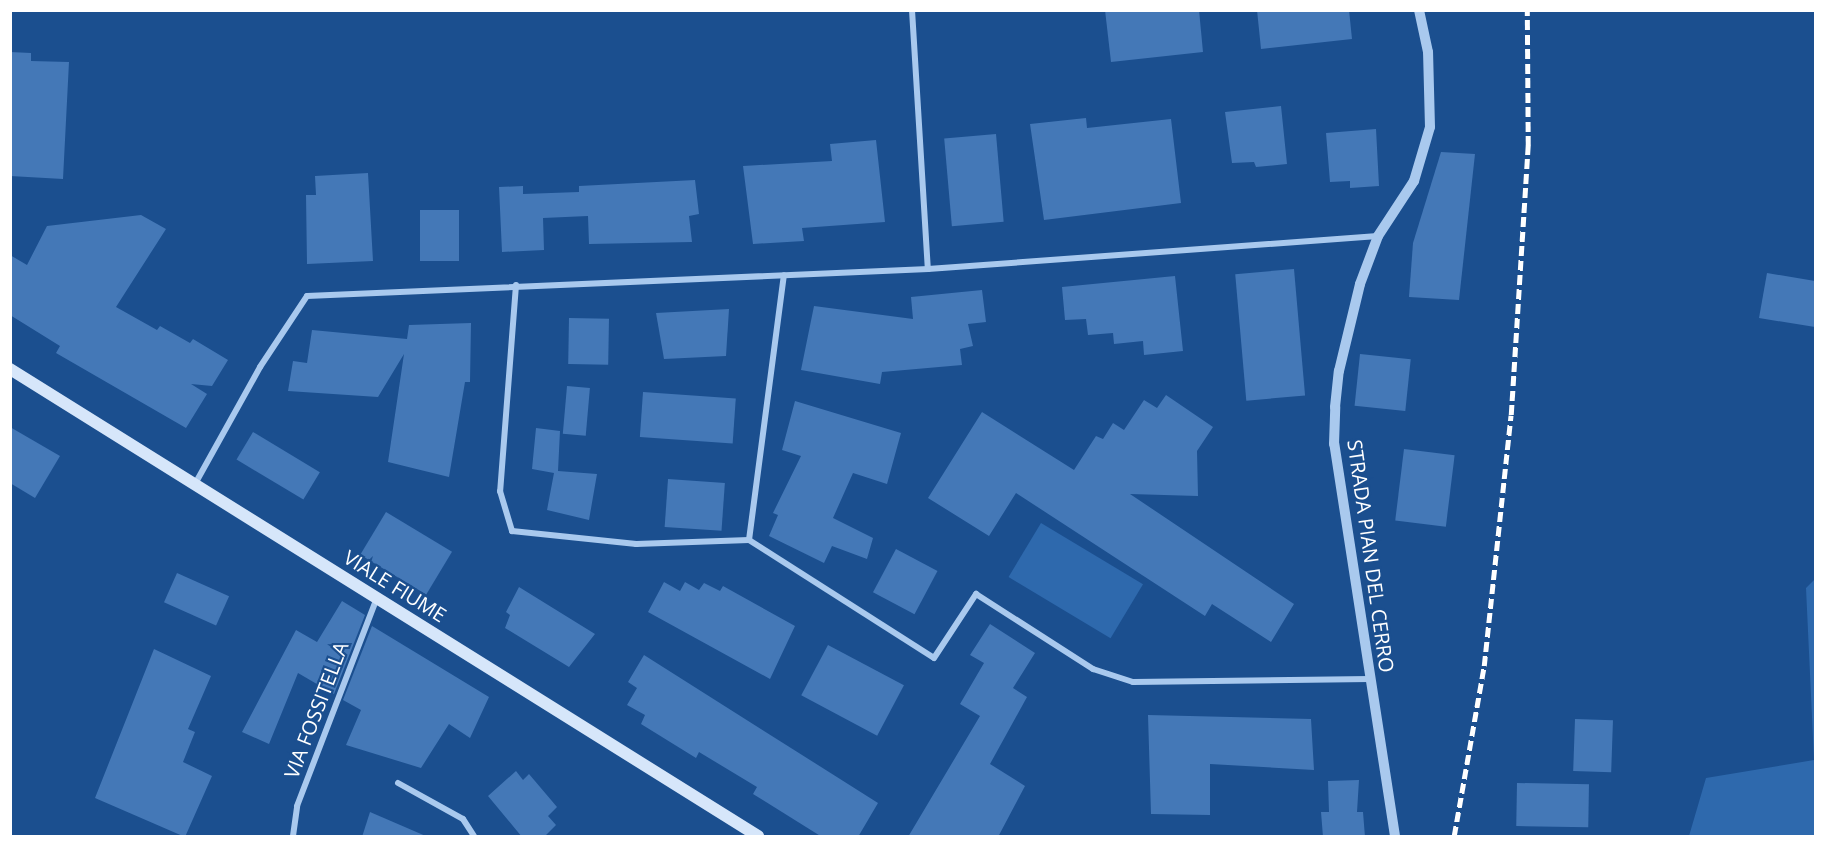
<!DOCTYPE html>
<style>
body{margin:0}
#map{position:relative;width:1826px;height:847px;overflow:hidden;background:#1b4f8f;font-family:"Open Sans",sans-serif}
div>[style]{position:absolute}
.green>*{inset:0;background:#2e69ad;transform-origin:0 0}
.building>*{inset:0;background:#4478b7;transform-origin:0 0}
.minor>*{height:6px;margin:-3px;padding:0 3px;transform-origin:3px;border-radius:3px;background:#a9c9ee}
.tertiary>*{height:10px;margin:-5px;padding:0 5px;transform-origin:5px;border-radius:5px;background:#a9c9ee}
.secondary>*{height:12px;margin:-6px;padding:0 6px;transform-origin:6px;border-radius:6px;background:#d6e6fa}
.rail>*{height:4.5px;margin-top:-2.25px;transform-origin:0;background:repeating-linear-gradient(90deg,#fff 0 10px,transparent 0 14.5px)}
span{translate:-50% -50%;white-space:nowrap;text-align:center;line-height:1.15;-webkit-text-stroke:4.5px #1b4f8f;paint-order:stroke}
.street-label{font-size:20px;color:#fff}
.frame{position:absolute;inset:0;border:12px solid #fff;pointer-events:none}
</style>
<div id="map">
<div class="green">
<div style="left:1041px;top:523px;width:119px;height:63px;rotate:31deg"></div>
<div style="clip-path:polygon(1815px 579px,1815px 836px,1689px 836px,1706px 778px,1814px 760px,1806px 588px)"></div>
</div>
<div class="building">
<div style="clip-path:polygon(1105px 10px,1199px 10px,1203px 52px,1111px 62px)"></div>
<div style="clip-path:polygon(1257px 10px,1349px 10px,1352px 39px,1261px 49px)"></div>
<div style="clip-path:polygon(10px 52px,31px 53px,31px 61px,69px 62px,63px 179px,10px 176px)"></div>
<div style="clip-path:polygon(1281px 106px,1287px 164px,1256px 167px,1254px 162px,1232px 163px,1225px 112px)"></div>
<div style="clip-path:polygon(1086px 118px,1087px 128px,1171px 119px,1181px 203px,1044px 220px,1030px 124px)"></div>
<div style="clip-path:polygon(1376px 129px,1379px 186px,1350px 188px,1350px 181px,1330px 182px,1326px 133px)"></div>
<div style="left:996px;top:134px;width:88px;height:52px;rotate:85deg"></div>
<div style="clip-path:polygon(876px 140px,885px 222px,802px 228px,804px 241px,753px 244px,743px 166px,832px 161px,830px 144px)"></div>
<div style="clip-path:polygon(1441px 152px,1475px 154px,1459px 300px,1409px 297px,1413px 243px)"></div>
<div style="clip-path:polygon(368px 173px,373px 261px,307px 264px,306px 195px,316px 195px,315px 176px)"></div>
<div style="clip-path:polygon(695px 180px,699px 214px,689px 216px,692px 242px,589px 244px,588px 216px,543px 218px,544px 250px,502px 252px,499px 187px,523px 186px,523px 194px,579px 192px,579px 186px)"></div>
<div style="left:459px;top:210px;width:51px;height:39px;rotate:90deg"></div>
<div style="clip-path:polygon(141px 215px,166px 229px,116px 307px,157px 330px,160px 326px,190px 343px,193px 339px,228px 360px,212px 386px,191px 384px,207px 394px,186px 428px,56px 353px,60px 346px,10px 315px,10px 255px,27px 265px,47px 226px)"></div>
<div style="left:1294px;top:269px;width:127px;height:59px;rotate:85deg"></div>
<div style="clip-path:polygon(1767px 273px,1815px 281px,1815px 327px,1759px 318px)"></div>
<div style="clip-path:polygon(1175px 276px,1183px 351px,1144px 355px,1143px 341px,1114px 344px,1113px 333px,1088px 335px,1086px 319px,1065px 320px,1062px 287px)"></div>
<div style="clip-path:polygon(982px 290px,986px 322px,968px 324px,973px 346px,960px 349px,962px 365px,882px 372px,880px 384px,801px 370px,814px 306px,913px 319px,911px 297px)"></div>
<div style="clip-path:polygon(729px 309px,726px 356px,664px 359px,656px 313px)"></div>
<div style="left:569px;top:318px;width:40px;height:46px;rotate:1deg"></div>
<div style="clip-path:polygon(471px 323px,470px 382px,465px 382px,449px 477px,388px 462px,404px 354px,378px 397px,288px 391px,293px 361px,307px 363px,312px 330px,407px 339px,409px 325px)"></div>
<div style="left:1360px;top:354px;width:51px;height:52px;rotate:6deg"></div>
<div style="left:567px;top:386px;width:23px;height:48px;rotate:5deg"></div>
<div style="left:643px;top:392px;width:93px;height:45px;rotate:4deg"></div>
<div style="clip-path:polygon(1166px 395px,1213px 427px,1197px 451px,1198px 496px,1130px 494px,1294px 604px,1271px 642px,1212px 604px,1205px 616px,1016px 493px,989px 536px,928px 498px,982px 412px,1074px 470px,1096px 436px,1103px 439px,1113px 423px,1124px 430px,1144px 400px,1157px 408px)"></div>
<div style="clip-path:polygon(795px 401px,901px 433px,887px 484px,853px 473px,833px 518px,873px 538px,867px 559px,832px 546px,824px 563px,769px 536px,778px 515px,773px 513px,801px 456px,782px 450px)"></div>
<div style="clip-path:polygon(10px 427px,60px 456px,35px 498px,10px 483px)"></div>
<div style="clip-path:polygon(536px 428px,560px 431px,558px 471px,597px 474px,589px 520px,547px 510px,554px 473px,532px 469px)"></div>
<div style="left:253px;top:432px;width:78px;height:32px;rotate:31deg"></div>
<div style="left:1404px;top:449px;width:51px;height:72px;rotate:7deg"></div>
<div style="left:668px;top:479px;width:57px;height:48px;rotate:4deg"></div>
<div style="left:386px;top:512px;width:77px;height:50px;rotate:31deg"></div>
<div style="left:896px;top:549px;width:47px;height:49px;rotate:28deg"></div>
<div style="left:177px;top:573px;width:57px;height:32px;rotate:24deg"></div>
<div style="clip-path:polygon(664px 582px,680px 591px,685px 582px,699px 590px,704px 583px,720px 591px,723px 586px,795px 626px,770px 679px,648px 612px)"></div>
<div style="clip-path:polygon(519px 587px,595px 634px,569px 667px,505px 628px,510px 615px,506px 612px)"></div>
<div style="clip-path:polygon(342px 601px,365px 615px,334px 694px,298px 673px,269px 744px,242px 732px,296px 630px,317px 642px)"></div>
<div style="clip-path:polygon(990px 624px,1035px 653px,1013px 688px,1027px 697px,990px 764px,1025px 786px,998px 837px,908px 837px,980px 716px,960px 704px,984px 663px,970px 655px)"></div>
<div style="clip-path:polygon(372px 626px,489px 697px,470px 738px,449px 724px,421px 768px,346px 745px,361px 710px,343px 700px)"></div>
<div style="left:828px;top:645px;width:86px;height:57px;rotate:28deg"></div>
<div style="clip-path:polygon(154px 649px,211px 676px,188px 729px,195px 732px,183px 762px,212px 776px,185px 837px,95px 798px)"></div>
<div style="clip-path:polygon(644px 655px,878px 803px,858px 837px,822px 837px,753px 794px,757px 787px,699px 752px,696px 758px,641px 724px,645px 715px,627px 705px,637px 688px,628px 682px)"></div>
<div style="clip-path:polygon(1148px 715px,1311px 719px,1314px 770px,1210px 764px,1210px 815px,1151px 814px)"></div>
<div style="left:1575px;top:719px;width:38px;height:52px;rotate:2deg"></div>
<div style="clip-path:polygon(516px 771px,523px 780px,529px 774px,557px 807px,548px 816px,556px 825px,544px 837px,522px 837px,488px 796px)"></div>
<div style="clip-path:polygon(1359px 780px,1357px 812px,1363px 812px,1365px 837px,1323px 837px,1321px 812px,1329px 812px,1328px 781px)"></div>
<div style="left:1517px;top:783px;width:72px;height:43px;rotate:1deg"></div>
<div style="clip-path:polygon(370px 812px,428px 837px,362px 837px)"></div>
</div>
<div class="minor">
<div style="left:912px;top:10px;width:259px;rotate:86.5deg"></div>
<div style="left:516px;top:285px;width:207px;rotate:94.4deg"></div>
<div style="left:500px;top:491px;width:42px;rotate:73.3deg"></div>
<div style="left:512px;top:531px;width:125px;rotate:6deg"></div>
<div style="left:636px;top:544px;width:113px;rotate:-2deg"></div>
<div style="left:749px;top:540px;width:219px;rotate:32.5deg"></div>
<div style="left:934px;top:658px;width:77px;rotate:-56.7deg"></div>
<div style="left:976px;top:594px;width:139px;rotate:32.7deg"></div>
<div style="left:1093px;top:669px;width:42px;rotate:18deg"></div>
<div style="left:1133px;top:682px;width:237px;rotate:-0.7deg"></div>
<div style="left:195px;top:484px;width:134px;rotate:-60.9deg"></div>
<div style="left:260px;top:367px;width:85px;rotate:-56.5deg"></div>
<div style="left:307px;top:296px;width:622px;rotate:-2.49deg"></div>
<div style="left:928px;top:269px;width:451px;rotate:-4.2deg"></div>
<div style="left:749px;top:540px;width:267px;rotate:-82.5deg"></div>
<div style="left:398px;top:783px;width:74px;rotate:29deg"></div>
<div style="left:463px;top:819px;width:20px;rotate:57deg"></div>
<div style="left:293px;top:836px;width:30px;rotate:-82deg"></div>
<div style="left:297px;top:806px;width:223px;rotate:-69deg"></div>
</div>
<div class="tertiary">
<div style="left:1395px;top:836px;width:397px;rotate:-98.8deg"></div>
<div style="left:1334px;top:444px;width:37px;rotate:-88deg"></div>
<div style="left:1335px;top:407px;width:36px;rotate:-84deg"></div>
<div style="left:1339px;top:371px;width:89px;rotate:-76.4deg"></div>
<div style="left:1360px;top:284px;width:51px;rotate:-69.4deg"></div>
<div style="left:1378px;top:236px;width:66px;rotate:-56.8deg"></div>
<div style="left:1414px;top:181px;width:56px;rotate:-73.5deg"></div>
<div style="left:1430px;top:127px;width:75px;rotate:-91.5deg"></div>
<div style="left:1428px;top:52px;width:43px;rotate:-102.1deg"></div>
</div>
<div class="secondary">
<div style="left:10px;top:369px;width:882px;rotate:31.98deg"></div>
</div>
<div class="rail">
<div style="left:1454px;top:836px;width:173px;rotate:-80deg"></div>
<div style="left:1484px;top:666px;width:252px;rotate:-83.9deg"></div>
<div style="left:1511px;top:415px;width:270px;rotate:-86.4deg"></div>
<div style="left:1528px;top:146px;width:136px;rotate:-90.4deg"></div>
</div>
<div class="street-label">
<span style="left:1371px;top:556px;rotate:82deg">STRADA PIAN DEL CERRO</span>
<span style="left:395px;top:586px;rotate:32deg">VIALE FIUME</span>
<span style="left:316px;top:710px;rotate:-69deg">VIA FOSSITELLA</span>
</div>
<div class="frame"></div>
</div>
